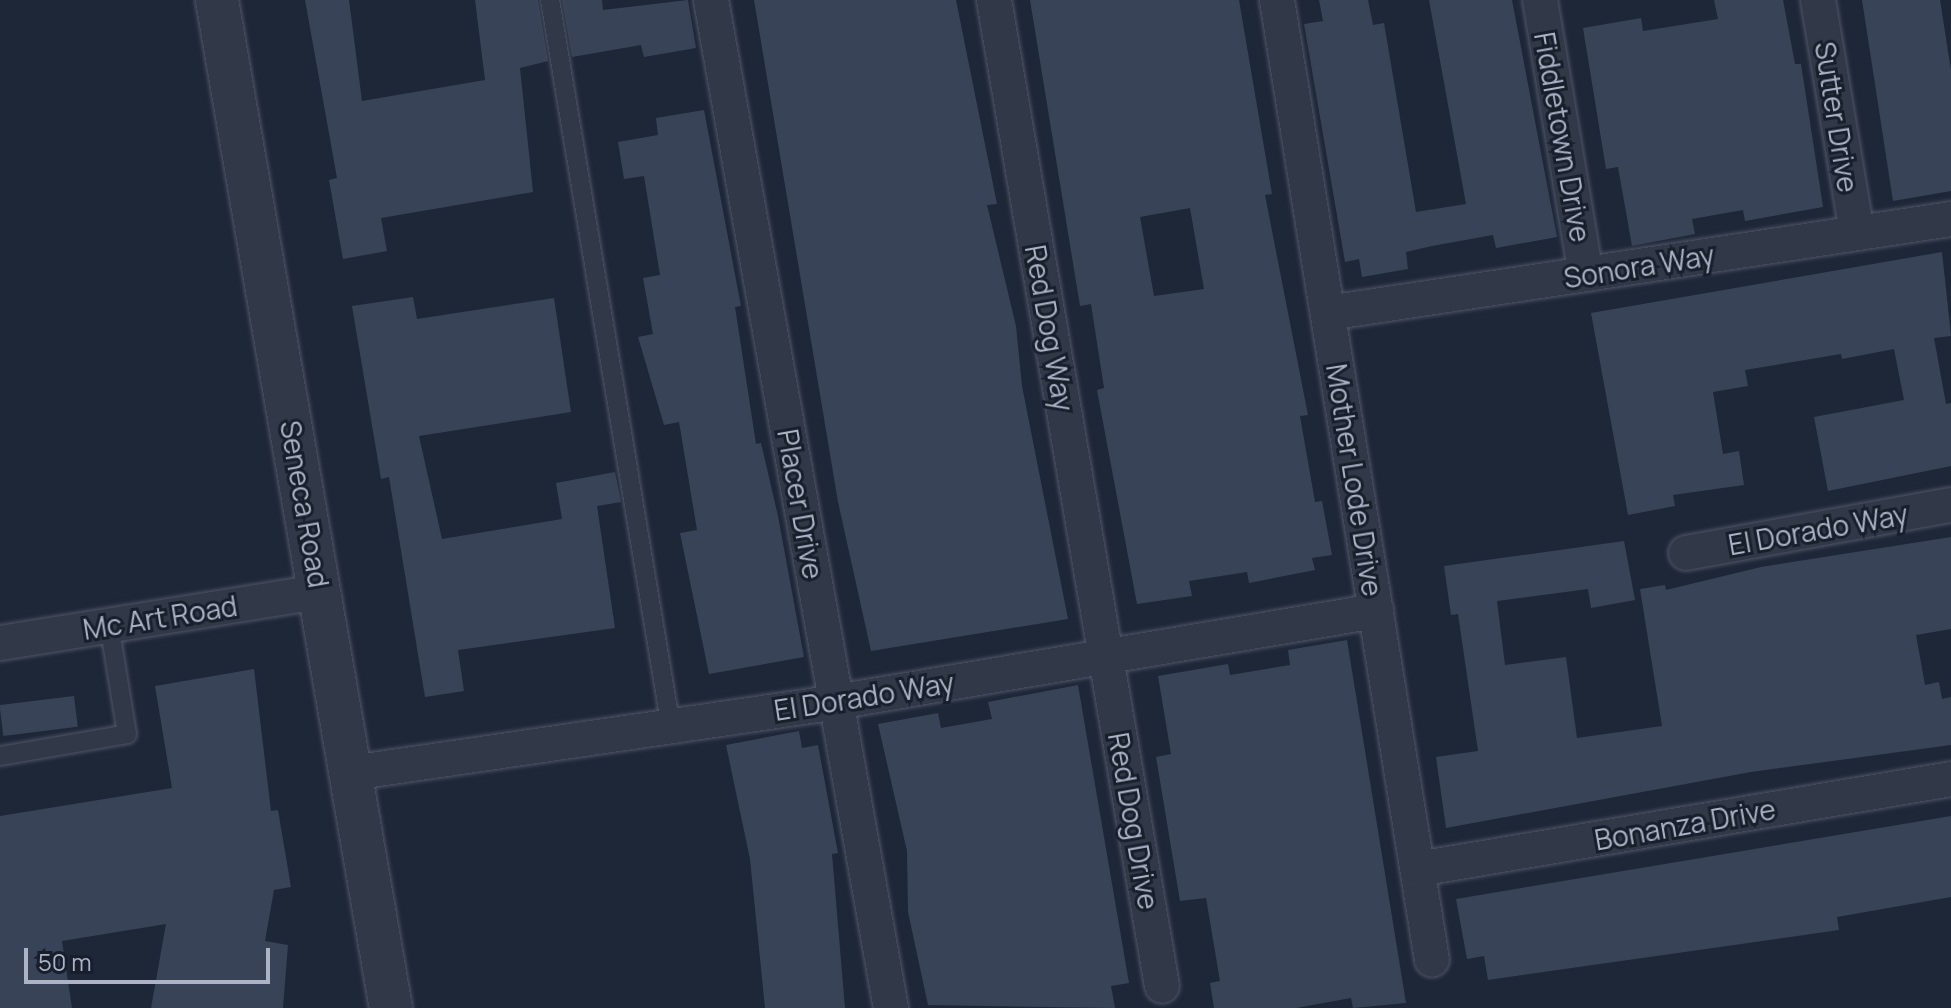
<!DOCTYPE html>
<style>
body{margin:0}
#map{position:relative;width:1951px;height:1008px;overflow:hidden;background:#1e2738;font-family:Manrope,sans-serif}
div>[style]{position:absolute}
.building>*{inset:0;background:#394358;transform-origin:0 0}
.roads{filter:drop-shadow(0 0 2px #4f5666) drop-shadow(0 0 2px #4f5666)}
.service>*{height:18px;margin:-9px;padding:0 9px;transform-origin:9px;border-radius:9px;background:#313948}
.minor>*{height:34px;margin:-17px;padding:0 17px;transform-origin:17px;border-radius:17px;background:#313948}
.tertiary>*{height:42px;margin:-21px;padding:0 21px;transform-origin:21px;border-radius:21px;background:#313948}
span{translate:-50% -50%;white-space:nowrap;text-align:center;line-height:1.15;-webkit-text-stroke:6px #171e2c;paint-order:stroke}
.street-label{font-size:28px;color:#abb3c5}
.scale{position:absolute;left:24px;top:948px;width:246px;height:36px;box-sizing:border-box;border:4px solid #abb3c5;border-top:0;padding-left:10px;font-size:24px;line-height:28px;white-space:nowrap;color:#abb3c5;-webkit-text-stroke:6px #171e2c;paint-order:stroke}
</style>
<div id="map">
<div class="building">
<div style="clip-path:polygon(305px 0,349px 0,362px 101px,485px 80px,475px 0,538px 0,548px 61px,520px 68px,533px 192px,381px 218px,387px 251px,343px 259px,329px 180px,337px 178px)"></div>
<div style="clip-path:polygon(562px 0,602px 0,603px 10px,688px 0,696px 48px,644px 57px,641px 45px,572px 57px)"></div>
<div style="clip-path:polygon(754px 0,956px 0,997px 204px,987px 205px,1016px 326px,1022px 386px,1068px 619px,871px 651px,838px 502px)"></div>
<div style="clip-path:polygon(evenodd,1030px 0,1239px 0,1272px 194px,1265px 195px,1308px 415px,1300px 416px,1315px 502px,1322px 501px,1332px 555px,1312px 558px,1315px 570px,1249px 583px,1247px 572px,1189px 581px,1192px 596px,1137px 604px,1097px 390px,1104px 388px,1091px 304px,1080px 306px,1030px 0,1190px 208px,1204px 289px,1154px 296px,1140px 217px,1190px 208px)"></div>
<div style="clip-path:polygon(1319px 0,1368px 0,1373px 25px,1384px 23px,1416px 212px,1466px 204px,1429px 0,1512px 0,1557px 237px,1496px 248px,1493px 235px,1432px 246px,1406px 252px,1408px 269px,1362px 277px,1359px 259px,1345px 262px,1304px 24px,1323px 21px)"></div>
<div style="clip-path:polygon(1714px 0,1783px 0,1795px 64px,1801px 64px,1823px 207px,1745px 221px,1743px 210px,1692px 219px,1695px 234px,1632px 246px,1618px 167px,1606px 169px,1583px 28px,1641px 18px,1643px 31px,1718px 19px)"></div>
<div style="clip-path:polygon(1862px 0,1940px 0,1951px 70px,1951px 191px,1893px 201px)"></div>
<div style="clip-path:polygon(704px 110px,741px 306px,735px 307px,756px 444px,761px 443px,778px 516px,804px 657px,709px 674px,680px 533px,697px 530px,679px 422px,664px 425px,638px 337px,653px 334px,643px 278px,660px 275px,644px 176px,624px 179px,618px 142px,658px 135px,656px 118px)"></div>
<div style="clip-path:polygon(1942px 252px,1951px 336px,1934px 338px,1946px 404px,1951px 403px,1951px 466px,1828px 491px,1814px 417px,1904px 400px,1894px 349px,1842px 359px,1841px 354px,1745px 370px,1748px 386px,1713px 392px,1723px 454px,1739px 451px,1744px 485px,1673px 495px,1675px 506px,1628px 515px,1591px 313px)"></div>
<div style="clip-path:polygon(413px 297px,417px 319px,554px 298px,571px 412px,419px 436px,442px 539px,562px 519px,556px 483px,615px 472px,621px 502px,597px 506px,615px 628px,458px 650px,464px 691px,425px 697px,389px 477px,381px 479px,352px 306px)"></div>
<div style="clip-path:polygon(1951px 537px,1951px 629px,1916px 635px,1925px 685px,1939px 682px,1942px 699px,1951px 697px,1951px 745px,1751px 772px,1446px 828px,1436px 757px,1478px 751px,1458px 614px,1451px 615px,1444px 566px,1624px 541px,1635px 600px,1591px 608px,1588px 589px,1497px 601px,1505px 665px,1566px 657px,1577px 738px,1662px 726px,1640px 589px,1665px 585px,1666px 590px,1761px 567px)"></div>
<div style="clip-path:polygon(1347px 640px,1406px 1003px,1353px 1008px,1351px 998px,1296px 1008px,1214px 1008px,1210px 983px,1220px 981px,1206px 898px,1180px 901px,1156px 757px,1171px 754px,1158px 676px,1228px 664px,1230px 675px,1290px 665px,1288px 650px)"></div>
<div style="clip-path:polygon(254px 669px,271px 811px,278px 810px,291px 887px,274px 890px,265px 941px,288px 945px,283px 1008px,151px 1008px,166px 924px,62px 941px,72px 1008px,0 1008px,0 816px,172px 788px,155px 686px)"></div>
<div style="clip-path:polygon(1078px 685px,1129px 983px,1111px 986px,1115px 1008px,928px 1005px,908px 912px,907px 851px,878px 724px,938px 713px,941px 728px,992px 719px,988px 702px)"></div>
<div style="left:74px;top:696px;width:31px;height:75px;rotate:83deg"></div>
<div style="clip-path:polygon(799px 731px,802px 748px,818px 745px,838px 853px,832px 854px,845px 1008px,765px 1008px,750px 859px,726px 745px)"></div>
<div style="clip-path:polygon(1951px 816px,1951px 897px,1837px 917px,1839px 930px,1488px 980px,1484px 956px,1467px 959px,1456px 899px)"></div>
</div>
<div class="roads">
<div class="service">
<div style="left:550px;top:0;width:732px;rotate:80.56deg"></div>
<div style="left:0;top:756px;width:129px;rotate:-9.8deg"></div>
<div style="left:127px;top:734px;width:111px;rotate:-99.3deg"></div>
</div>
<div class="minor">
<div style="left:711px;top:0;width:1024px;rotate:79.88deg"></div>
<div style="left:994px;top:0;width:1000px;rotate:80.33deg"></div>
<div style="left:1277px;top:0;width:972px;rotate:80.83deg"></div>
<div style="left:1540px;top:0;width:278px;rotate:80.5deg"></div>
<div style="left:1818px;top:0;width:236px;rotate:80.5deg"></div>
<div style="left:1328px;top:313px;width:630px;rotate:-8.58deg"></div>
<div style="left:1686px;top:553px;width:269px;rotate:-10.3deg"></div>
<div style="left:0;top:643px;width:324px;rotate:-9.1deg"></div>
<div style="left:351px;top:773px;width:490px;rotate:-8.3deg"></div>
<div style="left:836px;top:702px;width:548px;rotate:-9.57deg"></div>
<div style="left:1418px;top:869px;width:541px;rotate:-9.58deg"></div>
</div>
<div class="tertiary">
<div style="left:217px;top:0;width:1023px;rotate:80.21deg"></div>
</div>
</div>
<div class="street-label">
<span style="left:1837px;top:117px;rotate:81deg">Sutter Drive</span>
<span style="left:1563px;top:137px;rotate:80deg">Fiddletown Drive</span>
<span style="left:1639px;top:266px;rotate:-9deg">Sonora Way</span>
<span style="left:1050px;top:328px;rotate:80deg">Red Dog Way</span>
<span style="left:1355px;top:480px;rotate:81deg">Mother Lode Drive</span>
<span style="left:305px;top:504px;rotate:80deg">Seneca Road</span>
<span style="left:801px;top:504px;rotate:80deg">Placer Drive</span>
<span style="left:1818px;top:529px;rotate:-10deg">El Dorado Way</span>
<span style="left:160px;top:617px;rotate:-9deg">Mc Art Road</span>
<span style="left:864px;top:696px;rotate:-9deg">El Dorado Way</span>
<span style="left:1134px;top:821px;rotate:80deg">Red Dog Drive</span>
<span style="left:1685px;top:824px;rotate:-10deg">Bonanza Drive</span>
</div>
<div class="scale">50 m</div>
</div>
